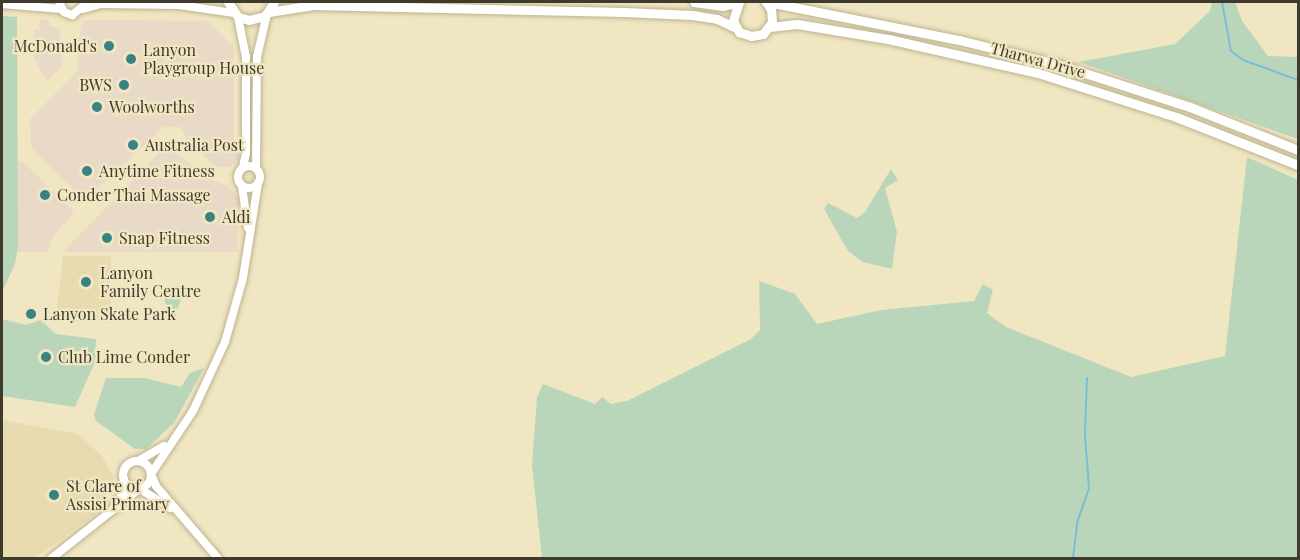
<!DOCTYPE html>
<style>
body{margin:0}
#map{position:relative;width:1300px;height:560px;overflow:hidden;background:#f1e6c2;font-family:"Playfair Display",serif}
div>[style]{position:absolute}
.commercial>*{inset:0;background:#e8dac7}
.built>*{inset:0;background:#e8dbb0}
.green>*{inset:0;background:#bad6ba}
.stream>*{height:2px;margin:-1px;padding:0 1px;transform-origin:1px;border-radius:1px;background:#78bed5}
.roads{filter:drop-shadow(0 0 2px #bdb390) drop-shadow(0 0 2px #bdb390)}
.tertiary>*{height:8px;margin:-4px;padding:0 4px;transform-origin:4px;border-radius:4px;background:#fff}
.tertiary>.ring{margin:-4px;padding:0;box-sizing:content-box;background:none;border:8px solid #fff;border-radius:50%}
.secondary>*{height:8px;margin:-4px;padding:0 4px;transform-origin:4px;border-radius:4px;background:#fff}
.primary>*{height:9px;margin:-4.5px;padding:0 4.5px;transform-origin:4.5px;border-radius:4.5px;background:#fff}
.dots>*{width:16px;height:16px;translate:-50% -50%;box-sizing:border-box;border:3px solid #f1e6c2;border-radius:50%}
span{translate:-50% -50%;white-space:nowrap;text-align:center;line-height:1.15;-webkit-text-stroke:4.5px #f1e6c2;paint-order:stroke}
.poi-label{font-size:16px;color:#3e3a2c}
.right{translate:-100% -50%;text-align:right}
.left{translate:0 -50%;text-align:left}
.street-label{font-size:16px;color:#3e3a2c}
.frame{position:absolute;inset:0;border:3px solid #3e3a2c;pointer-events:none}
</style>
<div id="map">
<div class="commercial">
<div style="clip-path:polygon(40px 19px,49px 20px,49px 25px,60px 29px,62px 66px,47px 81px,34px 58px,34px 30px,39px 29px)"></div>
<div style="clip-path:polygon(87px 20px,208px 21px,234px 47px,234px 143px,240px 158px,231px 167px,216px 167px,188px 141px,181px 127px,163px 127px,85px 201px,31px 147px,30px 119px,77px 72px,78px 40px,83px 22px)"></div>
<div style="clip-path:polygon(173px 148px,202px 176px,227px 186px,239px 198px,237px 252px,63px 252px,163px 149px)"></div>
<div style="clip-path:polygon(18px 161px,22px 161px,74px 212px,53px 237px,48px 252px,17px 252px)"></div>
</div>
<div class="built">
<div style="clip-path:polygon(63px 256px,111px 256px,111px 323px,65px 321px,56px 316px)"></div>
<div style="clip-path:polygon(2px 420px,78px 434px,102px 456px,114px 478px,100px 511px,35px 558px,2px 558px)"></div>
</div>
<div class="green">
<div style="clip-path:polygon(1212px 2px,1235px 2px,1242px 21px,1268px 56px,1298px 57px,1298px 139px,1079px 62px,1175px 44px,1210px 11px)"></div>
<div style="clip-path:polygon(2px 16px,17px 17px,18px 247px,15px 264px,2px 292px)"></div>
<div style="clip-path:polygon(1247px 157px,1298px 180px,1298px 558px,542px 558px,532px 465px,537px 397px,543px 384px,595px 404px,602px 397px,611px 404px,627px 401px,751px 339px,760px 330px,759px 281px,795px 294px,817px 324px,881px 310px,974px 301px,983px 284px,993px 290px,987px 313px,1006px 327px,1131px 377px,1225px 356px)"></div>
<div style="clip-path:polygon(891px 169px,898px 180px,885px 188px,897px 232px,892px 269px,863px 262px,848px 251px,824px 209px,828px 203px,857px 218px,865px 212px)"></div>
<div style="clip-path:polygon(164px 297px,181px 299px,174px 321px,169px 321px)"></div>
<div style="clip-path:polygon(2px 319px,26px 325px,41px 320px,56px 334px,96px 339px,95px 362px,75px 407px,2px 396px)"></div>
<div style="clip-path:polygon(204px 368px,174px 423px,146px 449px,135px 449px,96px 421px,94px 415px,106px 378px,145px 378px,181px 387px,190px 373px)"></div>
</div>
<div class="stream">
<div style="left:1222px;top:2px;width:50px;rotate:79.6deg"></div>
<div style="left:1231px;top:51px;width:15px;rotate:37deg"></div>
<div style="left:1243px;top:60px;width:59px;rotate:20deg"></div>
<div style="left:1073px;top:558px;width:35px;rotate:-83deg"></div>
<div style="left:1077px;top:523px;width:36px;rotate:-71deg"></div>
<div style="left:1089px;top:489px;width:55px;rotate:-94.2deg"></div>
<div style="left:1085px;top:434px;width:56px;rotate:-88deg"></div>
</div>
<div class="roads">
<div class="tertiary">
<div style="left:238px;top:17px;width:41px;rotate:78.7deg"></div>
<div style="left:246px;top:57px;width:96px;rotate:90deg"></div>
<div style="left:246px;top:153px;width:14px;rotate:102deg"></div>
<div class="ring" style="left:238px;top:166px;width:14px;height:14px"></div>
<div style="left:256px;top:168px;width:111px;rotate:-89.5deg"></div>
<div style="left:257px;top:57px;width:44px;rotate:-76.9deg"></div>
<div style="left:242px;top:186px;width:42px;rotate:81.9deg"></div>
<div style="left:138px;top:461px;width:30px;rotate:-30deg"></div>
<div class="ring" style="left:123px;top:461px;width:20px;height:20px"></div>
<div style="left:151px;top:474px;width:76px;rotate:-56.3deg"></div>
<div style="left:193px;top:411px;width:76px;rotate:-65.1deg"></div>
<div style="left:225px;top:342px;width:66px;rotate:-74.3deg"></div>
<div style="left:243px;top:278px;width:96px;rotate:-81deg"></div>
<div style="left:151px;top:474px;width:13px;rotate:67deg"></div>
<div style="left:156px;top:486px;width:95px;rotate:49.3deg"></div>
<div style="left:140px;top:489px;width:36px;rotate:32deg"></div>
<div style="left:114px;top:507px;width:17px;rotate:-57deg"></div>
<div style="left:123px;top:493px;width:14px;rotate:-86deg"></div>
<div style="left:52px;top:558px;width:111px;rotate:-38.4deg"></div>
</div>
<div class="secondary">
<div style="left:59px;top:2px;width:11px;rotate:63deg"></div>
<div style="left:64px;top:12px;width:9px;rotate:21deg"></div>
<div style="left:72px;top:15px;width:16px;rotate:-38deg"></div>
<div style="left:2px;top:4px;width:59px;rotate:4.8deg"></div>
<div style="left:83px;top:9px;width:18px;rotate:-16deg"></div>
<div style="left:100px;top:4px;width:79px;rotate:0.7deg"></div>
<div style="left:179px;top:5px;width:56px;rotate:8.3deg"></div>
</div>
<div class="primary">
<div style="left:228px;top:2px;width:18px;rotate:56deg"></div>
<div style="left:238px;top:17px;width:11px;rotate:15deg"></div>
<div style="left:249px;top:20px;width:16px;rotate:-14deg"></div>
<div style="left:265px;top:16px;width:17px;rotate:-57deg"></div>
<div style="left:694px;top:2px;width:29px;rotate:8deg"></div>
<div style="left:723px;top:6px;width:16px;rotate:-14deg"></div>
<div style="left:739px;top:2px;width:20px;rotate:108deg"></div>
<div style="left:733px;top:21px;width:13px;rotate:61deg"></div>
<div style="left:739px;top:32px;width:13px;rotate:18deg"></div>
<div style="left:751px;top:36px;width:12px;rotate:-9deg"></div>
<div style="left:763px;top:34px;width:15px;rotate:-53deg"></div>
<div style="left:772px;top:22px;width:13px;rotate:-94deg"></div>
<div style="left:771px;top:9px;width:9px;rotate:-126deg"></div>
<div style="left:768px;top:2px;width:195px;rotate:11.3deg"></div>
<div style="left:959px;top:40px;width:104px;rotate:13.9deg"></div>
<div style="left:1060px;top:65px;width:137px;rotate:17.9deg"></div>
<div style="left:1190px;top:107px;width:116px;rotate:21.7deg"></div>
<div style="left:269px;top:12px;width:45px;rotate:-9deg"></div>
<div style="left:313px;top:5px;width:311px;rotate:1.3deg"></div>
<div style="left:624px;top:12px;width:68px;rotate:2.5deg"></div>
<div style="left:692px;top:15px;width:25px;rotate:9deg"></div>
<div style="left:717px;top:19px;width:21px;rotate:25deg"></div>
<div style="left:769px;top:27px;width:28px;rotate:-6deg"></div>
<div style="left:797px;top:24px;width:92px;rotate:9.4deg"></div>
<div style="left:888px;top:39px;width:154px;rotate:12.8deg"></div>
<div style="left:1038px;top:73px;width:145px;rotate:17.7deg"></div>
<div style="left:1176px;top:117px;width:131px;rotate:21.5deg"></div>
</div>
</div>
<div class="dots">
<div style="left:109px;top:46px;background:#398284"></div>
<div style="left:131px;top:59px;background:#398284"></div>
<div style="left:124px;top:85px;background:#398284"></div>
<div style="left:97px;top:107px;background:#398284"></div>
<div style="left:133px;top:145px;background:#398284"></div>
<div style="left:87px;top:171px;background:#398284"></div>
<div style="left:45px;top:195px;background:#398284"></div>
<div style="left:210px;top:217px;background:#398284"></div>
<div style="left:107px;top:238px;background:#398284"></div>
<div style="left:86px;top:282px;background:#398284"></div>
<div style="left:31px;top:314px;background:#398284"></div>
<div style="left:46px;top:357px;background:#398284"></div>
<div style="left:54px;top:495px;background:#398284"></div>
</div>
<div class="poi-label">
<span class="right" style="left:97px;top:46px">McDonald's</span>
<span class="left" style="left:143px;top:59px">Lanyon<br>Playgroup House</span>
<span class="right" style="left:112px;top:85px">BWS</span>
<span class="left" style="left:109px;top:107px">Woolworths</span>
<span class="left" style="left:145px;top:145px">Australia Post</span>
<span class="left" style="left:99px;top:171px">Anytime Fitness</span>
<span class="left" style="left:57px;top:195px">Conder Thai Massage</span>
<span class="left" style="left:222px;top:217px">Aldi</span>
<span class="left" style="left:119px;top:238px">Snap Fitness</span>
<span class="left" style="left:100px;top:282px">Lanyon<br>Family Centre</span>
<span class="left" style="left:43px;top:314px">Lanyon Skate Park</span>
<span class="left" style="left:58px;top:357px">Club Lime Conder</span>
<span class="left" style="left:66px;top:495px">St Clare of<br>Assisi Primary</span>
</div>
<div class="street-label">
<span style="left:1038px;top:60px;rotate:15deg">Tharwa Drive</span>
</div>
<div class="frame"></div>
</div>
